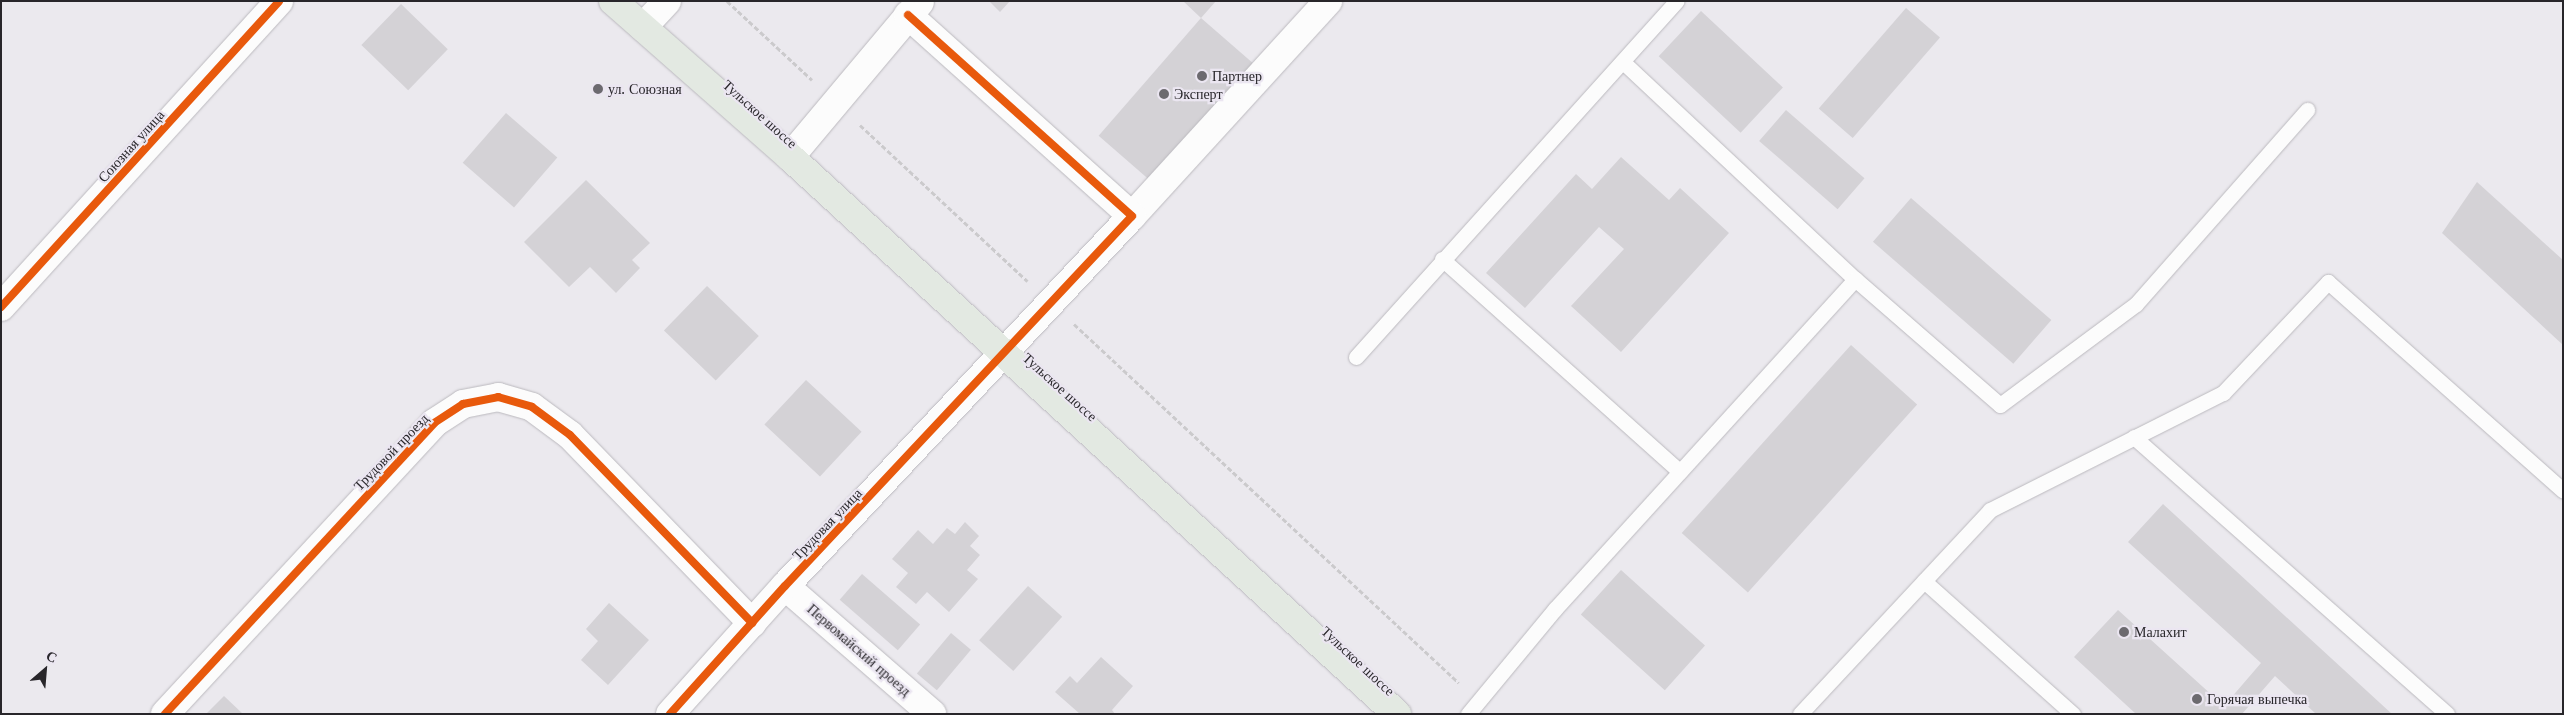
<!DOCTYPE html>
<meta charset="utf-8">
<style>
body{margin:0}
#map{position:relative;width:2564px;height:715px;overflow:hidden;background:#ebe9ee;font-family:"Libre Baskerville",serif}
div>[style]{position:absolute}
.building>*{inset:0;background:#d4d2d6;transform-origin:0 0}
.path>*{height:3px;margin-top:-1.5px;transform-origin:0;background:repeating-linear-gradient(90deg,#cbcacc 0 5px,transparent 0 7.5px)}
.roads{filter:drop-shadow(0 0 1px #bbb9be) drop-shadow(0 0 1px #bbb9be)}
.lane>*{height:15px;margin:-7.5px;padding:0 7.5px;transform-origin:7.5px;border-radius:7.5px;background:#fcfcfc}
.street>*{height:28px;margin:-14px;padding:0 14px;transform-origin:14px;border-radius:14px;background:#fcfcfc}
.primary>*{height:28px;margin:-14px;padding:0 14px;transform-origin:14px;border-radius:14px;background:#e3e9e2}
.cycleway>*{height:8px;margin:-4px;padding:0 4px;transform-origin:4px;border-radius:4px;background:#e8590c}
.dots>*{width:14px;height:14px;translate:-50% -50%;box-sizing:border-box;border:2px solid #ebe6f1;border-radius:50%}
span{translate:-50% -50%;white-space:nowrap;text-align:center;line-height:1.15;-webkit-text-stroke:4.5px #ebe6f1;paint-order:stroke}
.poi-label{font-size:14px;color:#28262a}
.left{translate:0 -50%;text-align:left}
.street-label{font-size:14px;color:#28262a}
.frame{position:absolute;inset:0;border:2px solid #28262a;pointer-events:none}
.north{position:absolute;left:20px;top:645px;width:50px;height:50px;-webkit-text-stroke:4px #ebe6f1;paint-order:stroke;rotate:27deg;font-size:14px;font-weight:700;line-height:20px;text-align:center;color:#28262a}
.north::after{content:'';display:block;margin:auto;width:18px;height:22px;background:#28262a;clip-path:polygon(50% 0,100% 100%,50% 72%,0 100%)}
</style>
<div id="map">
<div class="building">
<div style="clip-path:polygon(989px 1px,1010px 1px,1000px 12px)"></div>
<div style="clip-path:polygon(1183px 1px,1216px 1px,1201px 18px)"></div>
<div style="left:401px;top:4px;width:65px;height:57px;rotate:44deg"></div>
<div style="left:1906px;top:8px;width:45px;height:133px;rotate:41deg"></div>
<div style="left:1701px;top:11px;width:112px;height:62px;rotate:43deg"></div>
<div style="left:1201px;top:18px;width:72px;height:156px;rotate:41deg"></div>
<div style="left:1786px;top:110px;width:104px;height:41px;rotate:41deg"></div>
<div style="left:506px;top:113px;width:68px;height:66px;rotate:41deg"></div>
<div style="clip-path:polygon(1621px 157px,1669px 200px,1680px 188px,1729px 233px,1621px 352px,1571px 306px,1624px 249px,1599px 227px,1525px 308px,1486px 273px,1576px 174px,1592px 189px)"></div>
<div style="clip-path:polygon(586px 180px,650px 243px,632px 260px,640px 268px,616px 293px,590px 267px,569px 287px,524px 242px)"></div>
<div style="clip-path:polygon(2477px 182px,2563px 260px,2563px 345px,2442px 233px)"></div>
<div style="left:1911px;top:198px;width:186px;height:58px;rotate:41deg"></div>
<div style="left:707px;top:286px;width:72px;height:62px;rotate:44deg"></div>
<div style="left:1851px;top:345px;width:89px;height:253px;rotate:42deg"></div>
<div style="left:806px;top:380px;width:76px;height:61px;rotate:43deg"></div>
<div style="clip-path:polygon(2163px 504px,2392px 714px,2316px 714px,2275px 676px,2242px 714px,2136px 714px,2074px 657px,2118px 610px,2224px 706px,2261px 663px,2128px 542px)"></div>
<div style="clip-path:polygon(965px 522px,979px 536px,970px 546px,980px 555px,967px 570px,978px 579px,949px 612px,927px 592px,916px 604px,896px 587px,908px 573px,892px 559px,918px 530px,933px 544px,947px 528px,955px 534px)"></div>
<div style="left:1621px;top:570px;width:113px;height:60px;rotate:42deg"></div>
<div style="left:862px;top:574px;width:77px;height:34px;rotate:41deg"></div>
<div style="left:1028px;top:586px;width:46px;height:73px;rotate:42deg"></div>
<div style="clip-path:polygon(609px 603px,649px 640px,608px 685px,581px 660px,598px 641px,586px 629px)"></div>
<div style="left:951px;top:633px;width:26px;height:53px;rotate:40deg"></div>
<div style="clip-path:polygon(1101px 657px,1133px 686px,1112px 710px,1115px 714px,1080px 714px,1055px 692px,1070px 676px,1077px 683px)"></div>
<div style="clip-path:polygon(224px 696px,243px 714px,206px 714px)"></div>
</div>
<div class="path">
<div style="left:727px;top:1px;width:116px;rotate:42.9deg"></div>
<div style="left:860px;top:125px;width:229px;rotate:43deg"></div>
<div style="left:1074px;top:324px;width:526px;rotate:43deg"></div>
</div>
<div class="roads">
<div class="lane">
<div style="left:1623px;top:62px;width:318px;rotate:43.1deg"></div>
<div style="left:1855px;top:279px;width:192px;rotate:41deg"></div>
<div style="left:2000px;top:405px;width:169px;rotate:-36.6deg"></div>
<div style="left:2136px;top:304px;width:259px;rotate:-48.6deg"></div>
<div style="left:1442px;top:259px;width:319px;rotate:41.8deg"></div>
<div style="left:1356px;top:357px;width:479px;rotate:-48deg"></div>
<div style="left:2134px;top:437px;width:418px;rotate:41.5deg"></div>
<div style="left:1924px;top:581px;width:200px;rotate:41.8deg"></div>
<div style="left:1468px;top:714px;width:136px;rotate:-50.4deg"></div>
<div style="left:1555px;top:609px;width:446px;rotate:-47.7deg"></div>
<div style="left:1800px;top:714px;width:279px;rotate:-47deg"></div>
<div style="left:1990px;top:510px;width:261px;rotate:-26.7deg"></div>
<div style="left:2223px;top:393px;width:153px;rotate:-46.6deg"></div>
<div style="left:2328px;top:282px;width:314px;rotate:41.6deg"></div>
</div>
<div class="street">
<div style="left:643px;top:27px;width:35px;rotate:-47deg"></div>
<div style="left:790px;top:157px;width:202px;rotate:-50deg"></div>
<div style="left:1132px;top:216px;width:291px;rotate:-47.6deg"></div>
<div style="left:1px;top:307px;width:413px;rotate:-47.7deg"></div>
<div style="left:785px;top:586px;width:195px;rotate:41deg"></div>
<div style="left:165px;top:714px;width:396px;rotate:-47.2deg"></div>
<div style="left:434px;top:423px;width:35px;rotate:-33deg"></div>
<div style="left:463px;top:404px;width:36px;rotate:-11deg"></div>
<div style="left:498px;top:397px;width:35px;rotate:16deg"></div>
<div style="left:532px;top:407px;width:47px;rotate:36.4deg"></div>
<div style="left:570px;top:435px;width:262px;rotate:45.9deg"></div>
<div style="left:670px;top:714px;width:172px;rotate:-48.1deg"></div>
<div style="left:785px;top:586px;width:507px;rotate:-46.84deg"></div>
<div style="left:1132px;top:216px;width:301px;rotate:-138.1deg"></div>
</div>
<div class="primary">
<div style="left:613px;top:1px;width:236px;rotate:41.4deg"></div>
<div style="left:790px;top:157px;width:824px;rotate:42.54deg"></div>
</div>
</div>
<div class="cycleway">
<div style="left:1px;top:307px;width:413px;rotate:-47.7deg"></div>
<div style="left:165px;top:714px;width:396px;rotate:-47.2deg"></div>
<div style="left:434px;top:423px;width:35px;rotate:-33deg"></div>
<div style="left:463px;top:404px;width:36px;rotate:-11deg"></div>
<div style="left:498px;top:397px;width:35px;rotate:16deg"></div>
<div style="left:532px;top:407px;width:47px;rotate:36.4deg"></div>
<div style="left:570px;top:435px;width:262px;rotate:45.9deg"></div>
<div style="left:670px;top:714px;width:172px;rotate:-48.1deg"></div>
<div style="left:785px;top:586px;width:507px;rotate:-46.84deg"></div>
<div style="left:1132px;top:216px;width:301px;rotate:-138.1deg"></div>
</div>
<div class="dots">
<div style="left:1202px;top:76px;background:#6c6a6f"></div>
<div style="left:598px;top:89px;background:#6c6a6f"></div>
<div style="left:1164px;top:94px;background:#6c6a6f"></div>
<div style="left:2124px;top:632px;background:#6c6a6f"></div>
<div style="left:2197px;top:699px;background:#6c6a6f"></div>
</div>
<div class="poi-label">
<span class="left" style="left:1212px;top:76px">Партнер</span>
<span class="left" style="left:608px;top:89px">ул. Союзная</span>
<span class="left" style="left:1174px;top:94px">Эксперт</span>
<span class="left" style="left:2134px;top:632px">Малахит</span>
<span class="left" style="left:2207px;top:699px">Горячая выпечка</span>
</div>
<div class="street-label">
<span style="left:760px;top:114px;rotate:42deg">Тульское шоссе</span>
<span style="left:131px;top:146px;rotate:-48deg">Союзная улица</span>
<span style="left:1060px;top:387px;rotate:42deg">Тульское шоссе</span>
<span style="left:391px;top:452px;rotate:-46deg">Трудовой проезд</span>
<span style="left:827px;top:524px;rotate:-46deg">Трудовая улица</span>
<span style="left:859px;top:650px;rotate:41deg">Первомайский проезд</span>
<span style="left:1358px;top:661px;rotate:43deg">Тульское шоссе</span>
</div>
<div class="frame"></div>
<div class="north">С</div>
</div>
